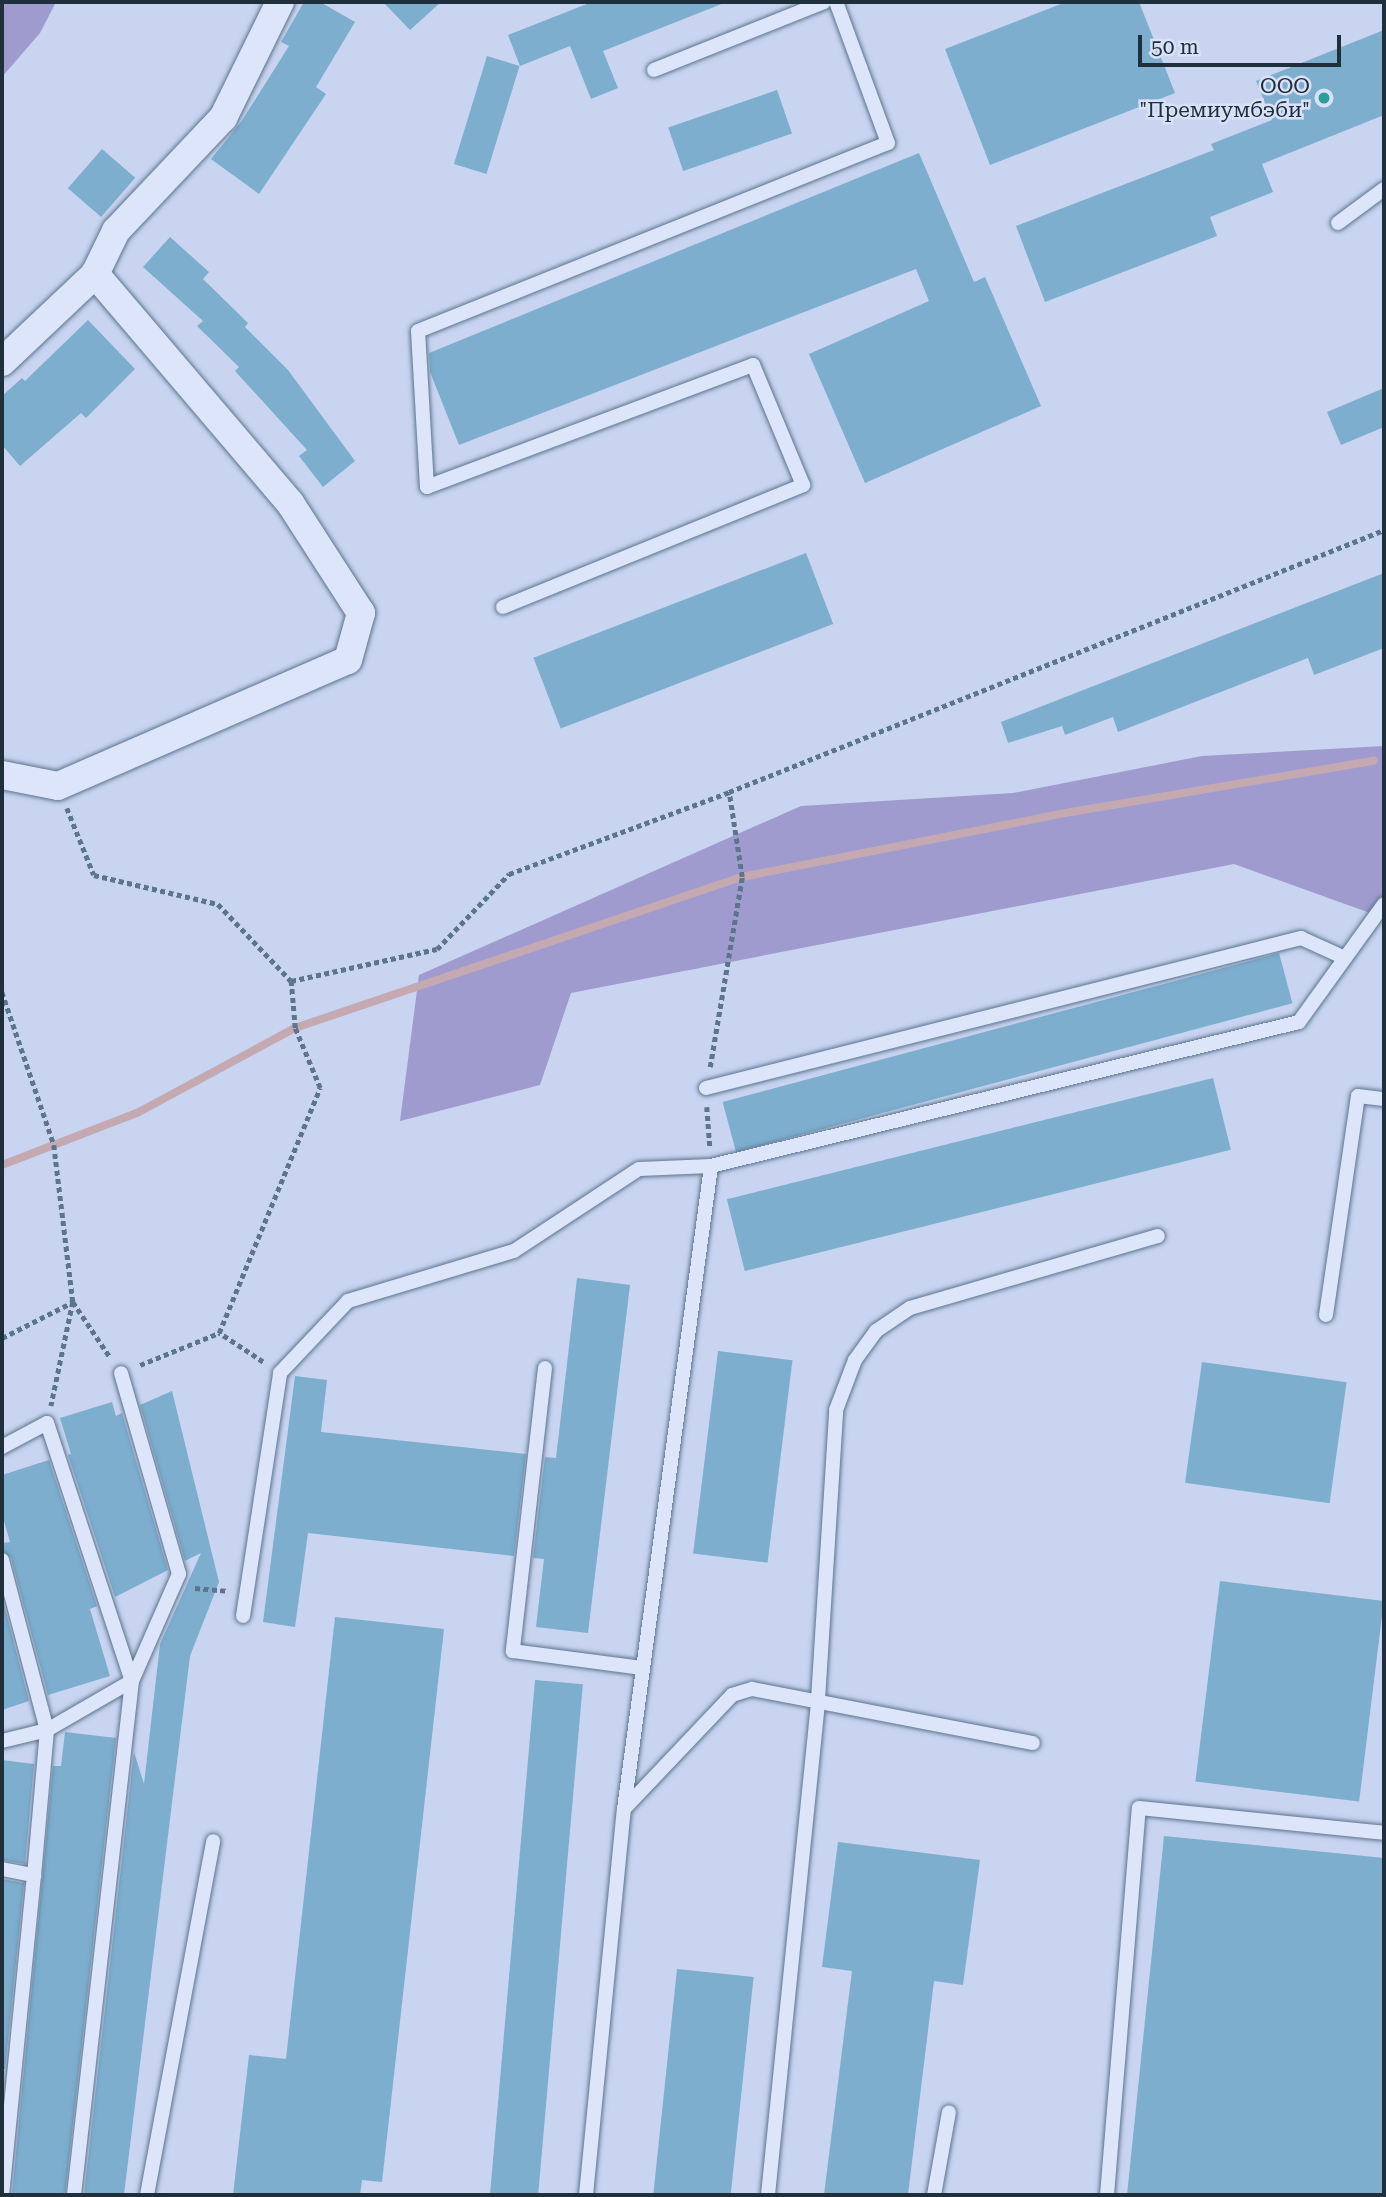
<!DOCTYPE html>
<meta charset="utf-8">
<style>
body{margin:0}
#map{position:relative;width:1386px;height:2197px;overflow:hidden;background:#c8d4f0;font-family:"Roboto Serif",serif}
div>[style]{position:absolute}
.green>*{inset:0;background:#a09bce}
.stream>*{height:8px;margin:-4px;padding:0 4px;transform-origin:4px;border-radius:4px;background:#c4a9b1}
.building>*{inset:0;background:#7daece;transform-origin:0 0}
.path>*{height:4.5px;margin-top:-2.25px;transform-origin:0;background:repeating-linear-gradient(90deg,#5c748c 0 5px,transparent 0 8.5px)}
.roads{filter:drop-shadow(0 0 2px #5c748c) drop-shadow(0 0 2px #5c748c)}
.lane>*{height:14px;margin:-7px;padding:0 7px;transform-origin:7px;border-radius:7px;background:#dce5fa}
.street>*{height:28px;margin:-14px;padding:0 14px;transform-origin:14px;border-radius:14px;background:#dce5fa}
.dots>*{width:19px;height:19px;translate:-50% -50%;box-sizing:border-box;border:4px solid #d8e1f7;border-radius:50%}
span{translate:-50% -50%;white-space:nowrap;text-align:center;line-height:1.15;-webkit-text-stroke:5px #d8e1f7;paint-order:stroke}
.poi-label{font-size:21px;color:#202f3c}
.right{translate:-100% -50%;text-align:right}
.frame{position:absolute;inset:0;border:4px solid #202f3c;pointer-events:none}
.scale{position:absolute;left:1138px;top:35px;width:203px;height:32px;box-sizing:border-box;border:4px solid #202f3c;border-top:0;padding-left:9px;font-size:21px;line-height:24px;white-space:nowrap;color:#202f3c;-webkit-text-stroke:5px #d8e1f7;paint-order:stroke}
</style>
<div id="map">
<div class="green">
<div style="clip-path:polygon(2px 2px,56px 2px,40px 33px,2px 77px)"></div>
<div style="clip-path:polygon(1384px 746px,1384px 918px,1234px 864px,571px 993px,540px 1085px,400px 1121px,419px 975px,801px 806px,1013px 793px,1202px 756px)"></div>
</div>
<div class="stream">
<div style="left:2px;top:1165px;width:145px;rotate:-21.1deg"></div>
<div style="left:137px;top:1113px;width:179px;rotate:-28.3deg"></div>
<div style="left:295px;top:1028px;width:472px;rotate:-18.7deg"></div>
<div style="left:742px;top:877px;width:335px;rotate:-11.2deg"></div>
<div style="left:1071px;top:812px;width:307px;rotate:-9.6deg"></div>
</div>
<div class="building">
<div style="clip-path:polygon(304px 2px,320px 2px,355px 22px,316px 87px,326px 94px,259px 194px,211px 159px,241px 122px,289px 46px,281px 42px)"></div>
<div style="clip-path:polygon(383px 2px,441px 2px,410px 30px)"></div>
<div style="clip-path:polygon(592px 2px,724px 2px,724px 3px,603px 51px,618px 88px,591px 99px,570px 46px,520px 66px,508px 35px)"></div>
<div style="clip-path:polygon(1066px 2px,1139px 2px,1175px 93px,990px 165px,945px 49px)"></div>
<div style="clip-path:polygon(1384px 30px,1384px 115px,1262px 164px,1273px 192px,1210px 217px,1217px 236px,1045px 302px,1016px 226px,1214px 150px,1211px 144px,1272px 120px,1256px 81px)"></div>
<div style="left:487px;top:56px;width:34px;height:113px;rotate:17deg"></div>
<div style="left:777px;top:90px;width:46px;height:115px;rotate:71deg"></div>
<div style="left:102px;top:149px;width:44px;height:52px;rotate:41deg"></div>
<div style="clip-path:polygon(919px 153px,974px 282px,985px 277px,1041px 406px,865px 483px,809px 354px,929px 301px,916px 269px,459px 445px,430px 372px,429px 353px)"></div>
<div style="clip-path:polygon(170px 237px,209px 272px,203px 279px,248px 323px,245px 327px,288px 370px,355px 461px,323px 487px,299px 456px,307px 450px,235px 371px,239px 367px,197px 326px,203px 321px,143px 267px)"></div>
<div style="clip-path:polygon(88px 320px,135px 369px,86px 418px,81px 413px,20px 466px,2px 445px,2px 396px,22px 378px,25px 381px)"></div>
<div style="clip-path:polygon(1384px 388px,1384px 427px,1341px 445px,1327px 412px)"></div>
<div style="left:806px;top:553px;width:76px;height:292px;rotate:69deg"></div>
<div style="clip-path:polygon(1384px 573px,1384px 648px,1314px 675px,1308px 658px,1118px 732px,1113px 717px,1065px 735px,1062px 726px,1008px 743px,1001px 722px)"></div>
<div style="left:1279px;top:953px;width:52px;height:576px;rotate:75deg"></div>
<div style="left:1213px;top:1078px;width:74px;height:501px;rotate:76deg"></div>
<div style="clip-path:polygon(577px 1278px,630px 1285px,588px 1633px,536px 1627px,544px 1559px,533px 1558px,545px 1457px,556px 1458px)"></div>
<div style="left:718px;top:1351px;width:75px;height:204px;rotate:7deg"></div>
<div style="left:1202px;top:1362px;width:146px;height:122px;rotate:8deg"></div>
<div style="clip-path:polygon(295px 1376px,327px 1380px,321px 1432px,526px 1454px,514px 1556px,308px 1533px,295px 1627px,263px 1622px)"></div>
<div style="clip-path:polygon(172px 1391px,219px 1582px,190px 1656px,124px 2195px,84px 2195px,134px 1752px,144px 1784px,160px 1644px,201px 1553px,185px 1561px,140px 1405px)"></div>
<div style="clip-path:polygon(112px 1402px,116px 1416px,122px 1413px,168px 1570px,115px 1597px,68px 1455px,71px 1454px,60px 1418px)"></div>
<div style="clip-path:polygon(49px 1460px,97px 1606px,90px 1609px,110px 1676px,48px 1695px,11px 1558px,2px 1551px,2px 1543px,10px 1542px,2px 1514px,2px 1475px)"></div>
<div style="left:1220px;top:1581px;width:165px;height:202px;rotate:7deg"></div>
<div style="clip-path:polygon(2px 1597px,29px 1701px,2px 1710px)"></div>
<div style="clip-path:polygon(335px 1617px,444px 1629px,382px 2182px,362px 2180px,360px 2195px,233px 2195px,249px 2055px,286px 2059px)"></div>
<div style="left:535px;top:1680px;width:48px;height:517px;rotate:5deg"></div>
<div style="clip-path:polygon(65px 1732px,116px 1738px,65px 2195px,12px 2195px,53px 1766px,61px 1766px)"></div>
<div style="clip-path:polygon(2px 1760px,34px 1764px,25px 1864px,2px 1860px)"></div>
<div style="clip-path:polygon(1164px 1836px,1384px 1858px,1384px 2195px,1127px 2195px)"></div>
<div style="clip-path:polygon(838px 1842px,980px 1860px,963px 1985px,934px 1981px,908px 2195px,824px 2195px,852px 1971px,822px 1967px)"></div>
<div style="clip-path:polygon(2px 1879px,24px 1883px,5px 2069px,2px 2069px)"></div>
<div style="left:677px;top:1969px;width:77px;height:227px;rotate:6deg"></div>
</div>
<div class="path">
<div style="left:67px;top:808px;width:72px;rotate:68.1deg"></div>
<div style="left:94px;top:875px;width:127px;rotate:13.2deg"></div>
<div style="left:218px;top:904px;width:106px;rotate:46.5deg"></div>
<div style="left:291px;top:981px;width:149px;rotate:-12.4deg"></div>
<div style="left:437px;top:949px;width:104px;rotate:-46.2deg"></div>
<div style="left:509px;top:874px;width:235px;rotate:-20.4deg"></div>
<div style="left:2px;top:992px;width:162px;rotate:71.2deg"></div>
<div style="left:54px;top:1145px;width:158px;rotate:83.1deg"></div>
<div style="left:73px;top:1302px;width:106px;rotate:101.9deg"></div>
<div style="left:710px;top:1067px;width:193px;rotate:-80.4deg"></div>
<div style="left:742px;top:877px;width:86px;rotate:-98.7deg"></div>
<div style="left:729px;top:792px;width:705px;rotate:-21.8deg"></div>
<div style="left:707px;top:1107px;width:40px;rotate:85.7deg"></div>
<div style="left:2px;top:1338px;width:80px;rotate:-26.9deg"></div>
<div style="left:73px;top:1302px;width:66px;rotate:56.1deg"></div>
<div style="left:263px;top:1362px;width:53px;rotate:-146.6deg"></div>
<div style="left:219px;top:1333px;width:265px;rotate:-67.6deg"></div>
<div style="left:320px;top:1088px;width:65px;rotate:-112.6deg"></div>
<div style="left:295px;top:1028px;width:47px;rotate:-94.9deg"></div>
<div style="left:140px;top:1365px;width:85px;rotate:-22.1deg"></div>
<div style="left:195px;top:1588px;width:33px;rotate:5deg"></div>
</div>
<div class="roads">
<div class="lane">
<div style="left:654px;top:70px;width:183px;rotate:-21.8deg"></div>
<div style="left:1338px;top:223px;width:57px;rotate:-36.5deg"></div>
<div style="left:503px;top:607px;width:324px;rotate:-22.1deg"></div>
<div style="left:803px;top:485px;width:130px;rotate:-112.6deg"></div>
<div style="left:753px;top:365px;width:348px;rotate:159.5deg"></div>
<div style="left:427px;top:487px;width:156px;rotate:-93.3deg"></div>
<div style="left:418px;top:331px;width:506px;rotate:-21.8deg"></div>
<div style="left:888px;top:143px;width:150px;rotate:-110.2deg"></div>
<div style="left:706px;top:1088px;width:614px;rotate:-14.15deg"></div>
<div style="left:1301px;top:938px;width:48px;rotate:24.4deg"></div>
<div style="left:1326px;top:1315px;width:221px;rotate:-81.7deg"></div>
<div style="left:1358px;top:1096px;width:26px;rotate:7deg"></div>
<div style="left:545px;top:1368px;width:285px;rotate:96.5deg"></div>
<div style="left:513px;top:1651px;width:131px;rotate:7.5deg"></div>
<div style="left:2px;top:1447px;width:51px;rotate:-28.1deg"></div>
<div style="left:47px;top:1423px;width:272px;rotate:71.8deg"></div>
<div style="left:132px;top:1681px;width:517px;rotate:96.44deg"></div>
<div style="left:2px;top:1560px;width:176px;rotate:75.2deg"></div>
<div style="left:47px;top:1730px;width:98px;rotate:-30deg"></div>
<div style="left:132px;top:1681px;width:117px;rotate:-66.3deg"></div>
<div style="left:179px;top:1574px;width:209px;rotate:-106.1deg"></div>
<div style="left:243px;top:1616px;width:246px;rotate:-81.3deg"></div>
<div style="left:280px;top:1373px;width:99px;rotate:-46.6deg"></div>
<div style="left:348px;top:1301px;width:173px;rotate:-16.8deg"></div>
<div style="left:514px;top:1251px;width:149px;rotate:-33.3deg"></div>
<div style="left:639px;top:1169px;width:72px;rotate:-2.4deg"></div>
<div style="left:711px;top:1166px;width:605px;rotate:-13.76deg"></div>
<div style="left:1299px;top:1022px;width:145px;rotate:-54.2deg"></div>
<div style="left:2px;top:1741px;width:46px;rotate:-13.7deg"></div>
<div style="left:47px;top:1730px;width:146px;rotate:95.1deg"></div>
<div style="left:624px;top:1809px;width:157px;rotate:-46.5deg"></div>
<div style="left:732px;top:1695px;width:21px;rotate:-17deg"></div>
<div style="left:752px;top:1689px;width:286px;rotate:10.9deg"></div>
<div style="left:2px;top:1869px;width:33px;rotate:11deg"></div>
<div style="left:34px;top:1875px;width:322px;rotate:95.7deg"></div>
<div style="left:147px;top:2195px;width:360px;rotate:-79.4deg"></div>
<div style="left:586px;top:2195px;width:388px;rotate:-84.4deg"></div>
<div style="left:624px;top:1809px;width:649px;rotate:-82.29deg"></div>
<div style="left:768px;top:2195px;width:498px;rotate:-84.2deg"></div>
<div style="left:818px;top:1700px;width:291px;rotate:-86.4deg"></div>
<div style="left:836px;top:1410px;width:53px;rotate:-69.2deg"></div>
<div style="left:855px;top:1360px;width:36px;rotate:-54deg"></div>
<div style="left:876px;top:1331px;width:41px;rotate:-34.1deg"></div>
<div style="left:910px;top:1308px;width:258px;rotate:-16.2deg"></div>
<div style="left:934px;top:2195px;width:84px;rotate:-79.8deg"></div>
<div style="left:1107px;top:2195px;width:388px;rotate:-85.3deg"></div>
<div style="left:1139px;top:1808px;width:246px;rotate:5.8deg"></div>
</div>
<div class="street">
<div style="left:2px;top:362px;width:128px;rotate:-43.4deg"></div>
<div style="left:95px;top:274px;width:48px;rotate:-64deg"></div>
<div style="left:116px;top:231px;width:156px;rotate:-46.6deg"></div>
<div style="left:223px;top:118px;width:129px;rotate:-63.8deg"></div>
<div style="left:2px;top:775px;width:57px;rotate:11.1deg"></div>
<div style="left:58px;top:786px;width:316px;rotate:-23.5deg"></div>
<div style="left:348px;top:660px;width:49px;rotate:-74.5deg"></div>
<div style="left:361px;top:613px;width:131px;rotate:-122.8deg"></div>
<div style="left:290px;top:503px;width:301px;rotate:-130.4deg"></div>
</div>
</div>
<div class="dots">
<div style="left:1324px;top:98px;background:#2b9d9a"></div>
</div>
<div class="poi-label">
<span class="right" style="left:1310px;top:98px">ООО<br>"Премиумбэби"</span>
</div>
<div class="frame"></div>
<div class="scale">50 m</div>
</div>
